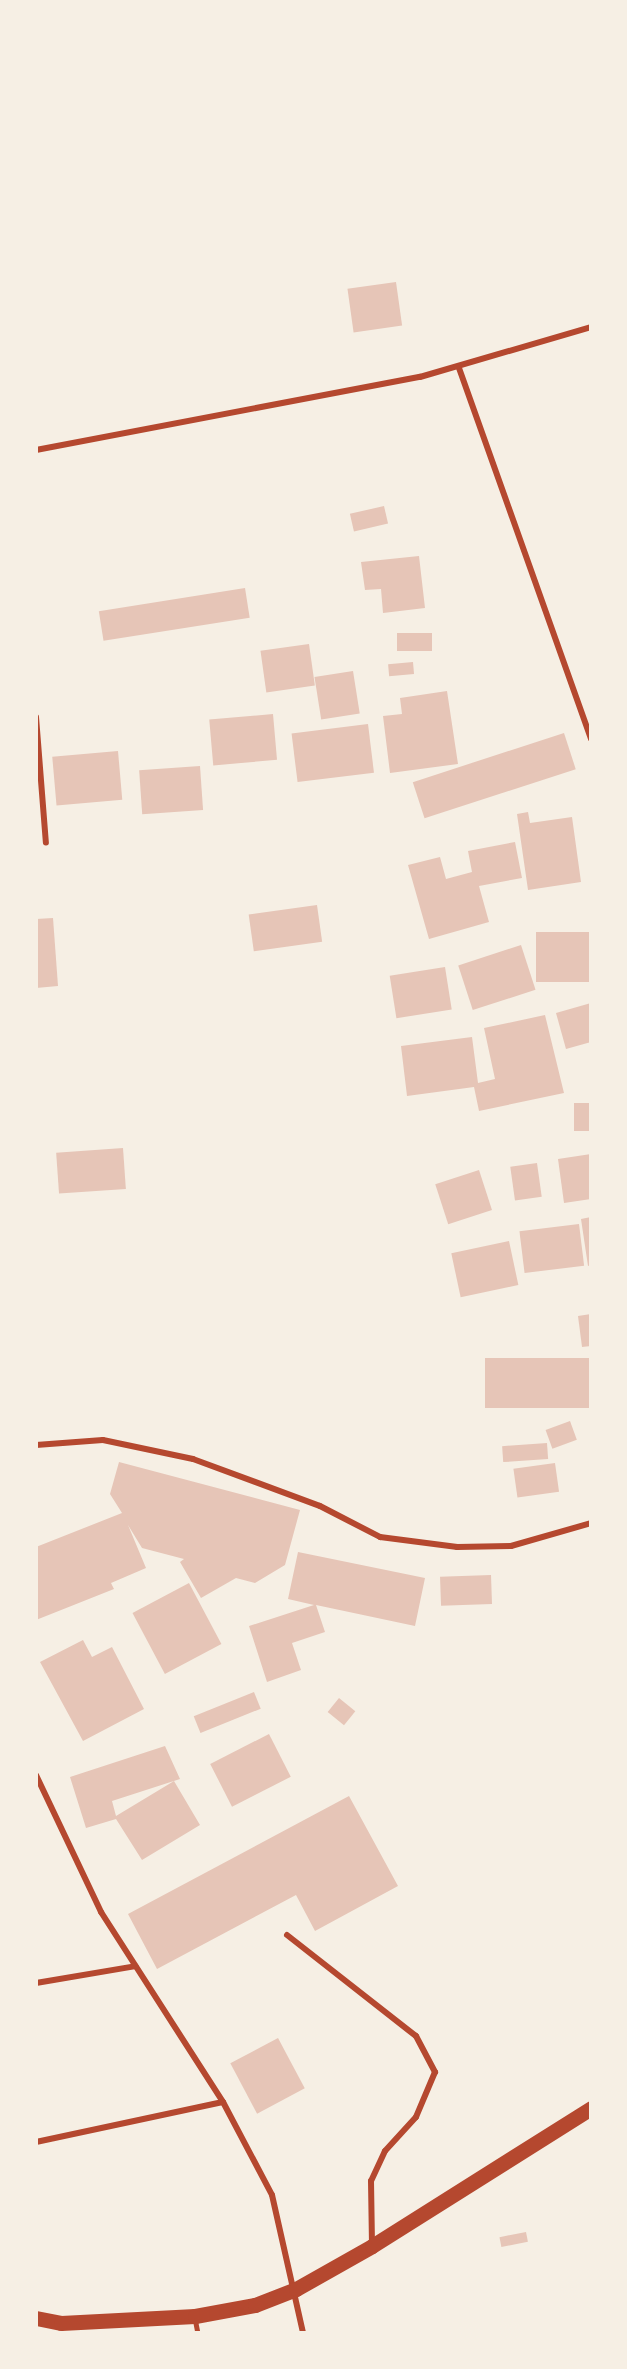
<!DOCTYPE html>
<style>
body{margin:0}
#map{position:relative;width:627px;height:2369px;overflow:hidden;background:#f6efe4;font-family:"PT Sans",sans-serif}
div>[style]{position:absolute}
.building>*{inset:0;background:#e6c5b7;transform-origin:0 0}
.service>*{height:4.5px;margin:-2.25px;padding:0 2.25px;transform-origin:2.25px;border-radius:2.25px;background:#b5482f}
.minor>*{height:6px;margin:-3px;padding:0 3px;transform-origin:3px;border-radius:3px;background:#b5482f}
.primary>*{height:15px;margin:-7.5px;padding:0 7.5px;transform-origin:7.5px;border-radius:7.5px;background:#b5482f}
span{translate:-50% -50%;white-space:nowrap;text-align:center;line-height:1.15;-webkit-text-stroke:5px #f6efe4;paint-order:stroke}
.frame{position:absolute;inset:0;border:38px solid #f6efe4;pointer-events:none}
</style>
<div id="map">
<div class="building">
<div style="left:396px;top:282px;width:44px;height:49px;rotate:82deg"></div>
<div style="left:384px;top:506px;width:18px;height:35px;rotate:77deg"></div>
<div style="clip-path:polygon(419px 556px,425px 608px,383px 613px,381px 589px,365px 590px,361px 562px)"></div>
<div style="left:245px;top:588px;width:30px;height:148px;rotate:81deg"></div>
<div style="left:432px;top:633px;width:18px;height:35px;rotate:90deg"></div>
<div style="left:309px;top:644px;width:42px;height:49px;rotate:82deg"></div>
<div style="left:413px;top:662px;width:12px;height:25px;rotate:85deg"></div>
<div style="left:353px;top:671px;width:43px;height:39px;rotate:81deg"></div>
<div style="clip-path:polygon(447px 691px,458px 764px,390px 773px,383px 716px,402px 714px,400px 698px)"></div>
<div style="left:273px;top:714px;width:46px;height:64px;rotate:85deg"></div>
<div style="left:368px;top:724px;width:49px;height:77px;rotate:83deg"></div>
<div style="left:564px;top:733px;width:38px;height:159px;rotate:72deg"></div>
<div style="left:118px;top:751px;width:49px;height:66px;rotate:85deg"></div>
<div style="left:200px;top:766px;width:44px;height:61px;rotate:86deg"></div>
<div style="clip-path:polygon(528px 812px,530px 823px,572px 817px,581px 882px,528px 890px,517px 814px)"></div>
<div style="clip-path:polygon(515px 842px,522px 878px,479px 886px,489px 922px,429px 939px,408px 865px,440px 857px,446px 879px,472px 872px,468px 851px)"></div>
<div style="left:317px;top:905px;width:37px;height:69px;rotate:82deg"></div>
<div style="clip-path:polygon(53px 918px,58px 986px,36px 988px,36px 919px)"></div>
<div style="left:591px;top:932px;width:50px;height:55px;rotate:90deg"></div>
<div style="left:521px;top:945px;width:47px;height:66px;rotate:72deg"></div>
<div style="left:445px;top:967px;width:43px;height:56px;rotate:81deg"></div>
<div style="clip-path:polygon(591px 1003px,591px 1042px,566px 1049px,556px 1013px)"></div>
<div style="clip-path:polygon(545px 1015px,564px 1093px,479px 1111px,474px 1087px,407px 1096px,401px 1046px,472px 1037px,478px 1083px,495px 1079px,484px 1028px)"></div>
<div style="left:591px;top:1103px;width:28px;height:17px;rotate:90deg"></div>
<div style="left:123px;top:1148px;width:41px;height:67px;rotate:86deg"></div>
<div style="clip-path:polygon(591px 1154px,591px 1199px,564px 1203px,558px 1159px)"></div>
<div style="left:537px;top:1163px;width:34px;height:27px;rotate:82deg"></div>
<div style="left:479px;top:1170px;width:42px;height:46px;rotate:72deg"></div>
<div style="clip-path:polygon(591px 1217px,591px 1265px,588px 1266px,581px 1219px)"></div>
<div style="left:579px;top:1224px;width:42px;height:60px;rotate:83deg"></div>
<div style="left:509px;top:1241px;width:45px;height:59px;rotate:78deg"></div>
<div style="clip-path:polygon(591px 1314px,591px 1346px,582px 1347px,578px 1316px)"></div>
<div style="left:591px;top:1358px;width:50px;height:106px;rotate:90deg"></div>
<div style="left:570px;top:1421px;width:20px;height:26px;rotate:70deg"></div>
<div style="left:547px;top:1443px;width:16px;height:45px;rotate:86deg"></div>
<div style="clip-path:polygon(119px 1462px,300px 1510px,285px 1565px,255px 1583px,236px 1578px,201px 1598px,180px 1562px,184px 1559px,142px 1548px,128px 1525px,146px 1568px,111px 1583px,114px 1589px,36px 1620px,36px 1547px,122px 1513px,110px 1494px)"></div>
<div style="left:555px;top:1463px;width:29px;height:42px;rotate:82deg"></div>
<div style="clip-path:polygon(298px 1552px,425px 1578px,415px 1626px,316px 1605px,325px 1632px,292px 1643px,301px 1670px,267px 1682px,249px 1626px,314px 1605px,288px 1599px)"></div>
<div style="left:491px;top:1575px;width:29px;height:51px;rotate:88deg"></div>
<div style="left:189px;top:1583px;width:69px;height:64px;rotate:62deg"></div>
<div style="clip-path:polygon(83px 1640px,92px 1657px,112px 1647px,144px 1709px,83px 1741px,40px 1662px)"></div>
<div style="left:254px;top:1692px;width:18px;height:65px;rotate:68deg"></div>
<div style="left:339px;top:1698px;width:21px;height:18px;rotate:39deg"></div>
<div style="left:269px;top:1734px;width:48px;height:66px;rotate:63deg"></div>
<div style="clip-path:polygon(165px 1746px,180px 1779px,112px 1801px,116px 1816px,174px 1781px,200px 1825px,142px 1860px,116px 1819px,86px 1828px,70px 1777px)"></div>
<div style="clip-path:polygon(349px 1796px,398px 1886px,315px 1931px,296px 1895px,157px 1969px,128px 1914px)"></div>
<div style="left:278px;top:2038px;width:57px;height:54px;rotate:62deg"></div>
<div style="left:526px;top:2232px;width:10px;height:27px;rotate:79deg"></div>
</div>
<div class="service">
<div style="left:195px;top:2318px;width:15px;rotate:79deg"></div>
</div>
<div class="minor">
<div style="left:459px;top:368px;width:394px;rotate:70.4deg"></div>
<div style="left:36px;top:450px;width:391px;rotate:-10.8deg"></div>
<div style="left:420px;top:377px;width:178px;rotate:-16.3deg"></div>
<div style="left:36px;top:717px;width:126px;rotate:85.5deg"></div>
<div style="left:36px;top:1445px;width:67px;rotate:-4.3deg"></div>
<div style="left:103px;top:1440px;width:92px;rotate:11.9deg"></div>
<div style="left:193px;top:1459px;width:135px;rotate:20.3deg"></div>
<div style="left:320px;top:1506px;width:68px;rotate:27.3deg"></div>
<div style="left:380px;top:1537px;width:78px;rotate:7.4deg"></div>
<div style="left:457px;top:1547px;width:54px;rotate:-1.1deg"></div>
<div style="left:511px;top:1546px;width:83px;rotate:-16deg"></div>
<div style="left:36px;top:1775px;width:152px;rotate:64.6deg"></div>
<div style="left:101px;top:1912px;width:226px;rotate:57.3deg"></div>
<div style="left:223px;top:2102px;width:105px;rotate:62.2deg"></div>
<div style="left:272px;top:2195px;width:141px;rotate:77.3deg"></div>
<div style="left:287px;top:1935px;width:164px;rotate:38.1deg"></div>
<div style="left:416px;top:2036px;width:41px;rotate:62.2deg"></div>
<div style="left:435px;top:2072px;width:49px;rotate:112.9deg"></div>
<div style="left:416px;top:2117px;width:46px;rotate:132.4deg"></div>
<div style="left:385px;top:2151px;width:33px;rotate:115deg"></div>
<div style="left:371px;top:2181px;width:64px;rotate:89.1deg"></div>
<div style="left:36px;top:1983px;width:101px;rotate:-9.6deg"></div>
<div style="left:36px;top:2142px;width:191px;rotate:-12.1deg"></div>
</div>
<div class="primary">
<div style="left:36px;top:2318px;width:25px;rotate:11deg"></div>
<div style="left:61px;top:2323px;width:134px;rotate:-3deg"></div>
<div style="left:195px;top:2316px;width:61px;rotate:-10.4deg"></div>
<div style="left:255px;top:2305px;width:44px;rotate:-21.3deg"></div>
<div style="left:296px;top:2289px;width:87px;rotate:-29.5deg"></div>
<div style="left:372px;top:2246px;width:259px;rotate:-32.2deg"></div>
</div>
<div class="frame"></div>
</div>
